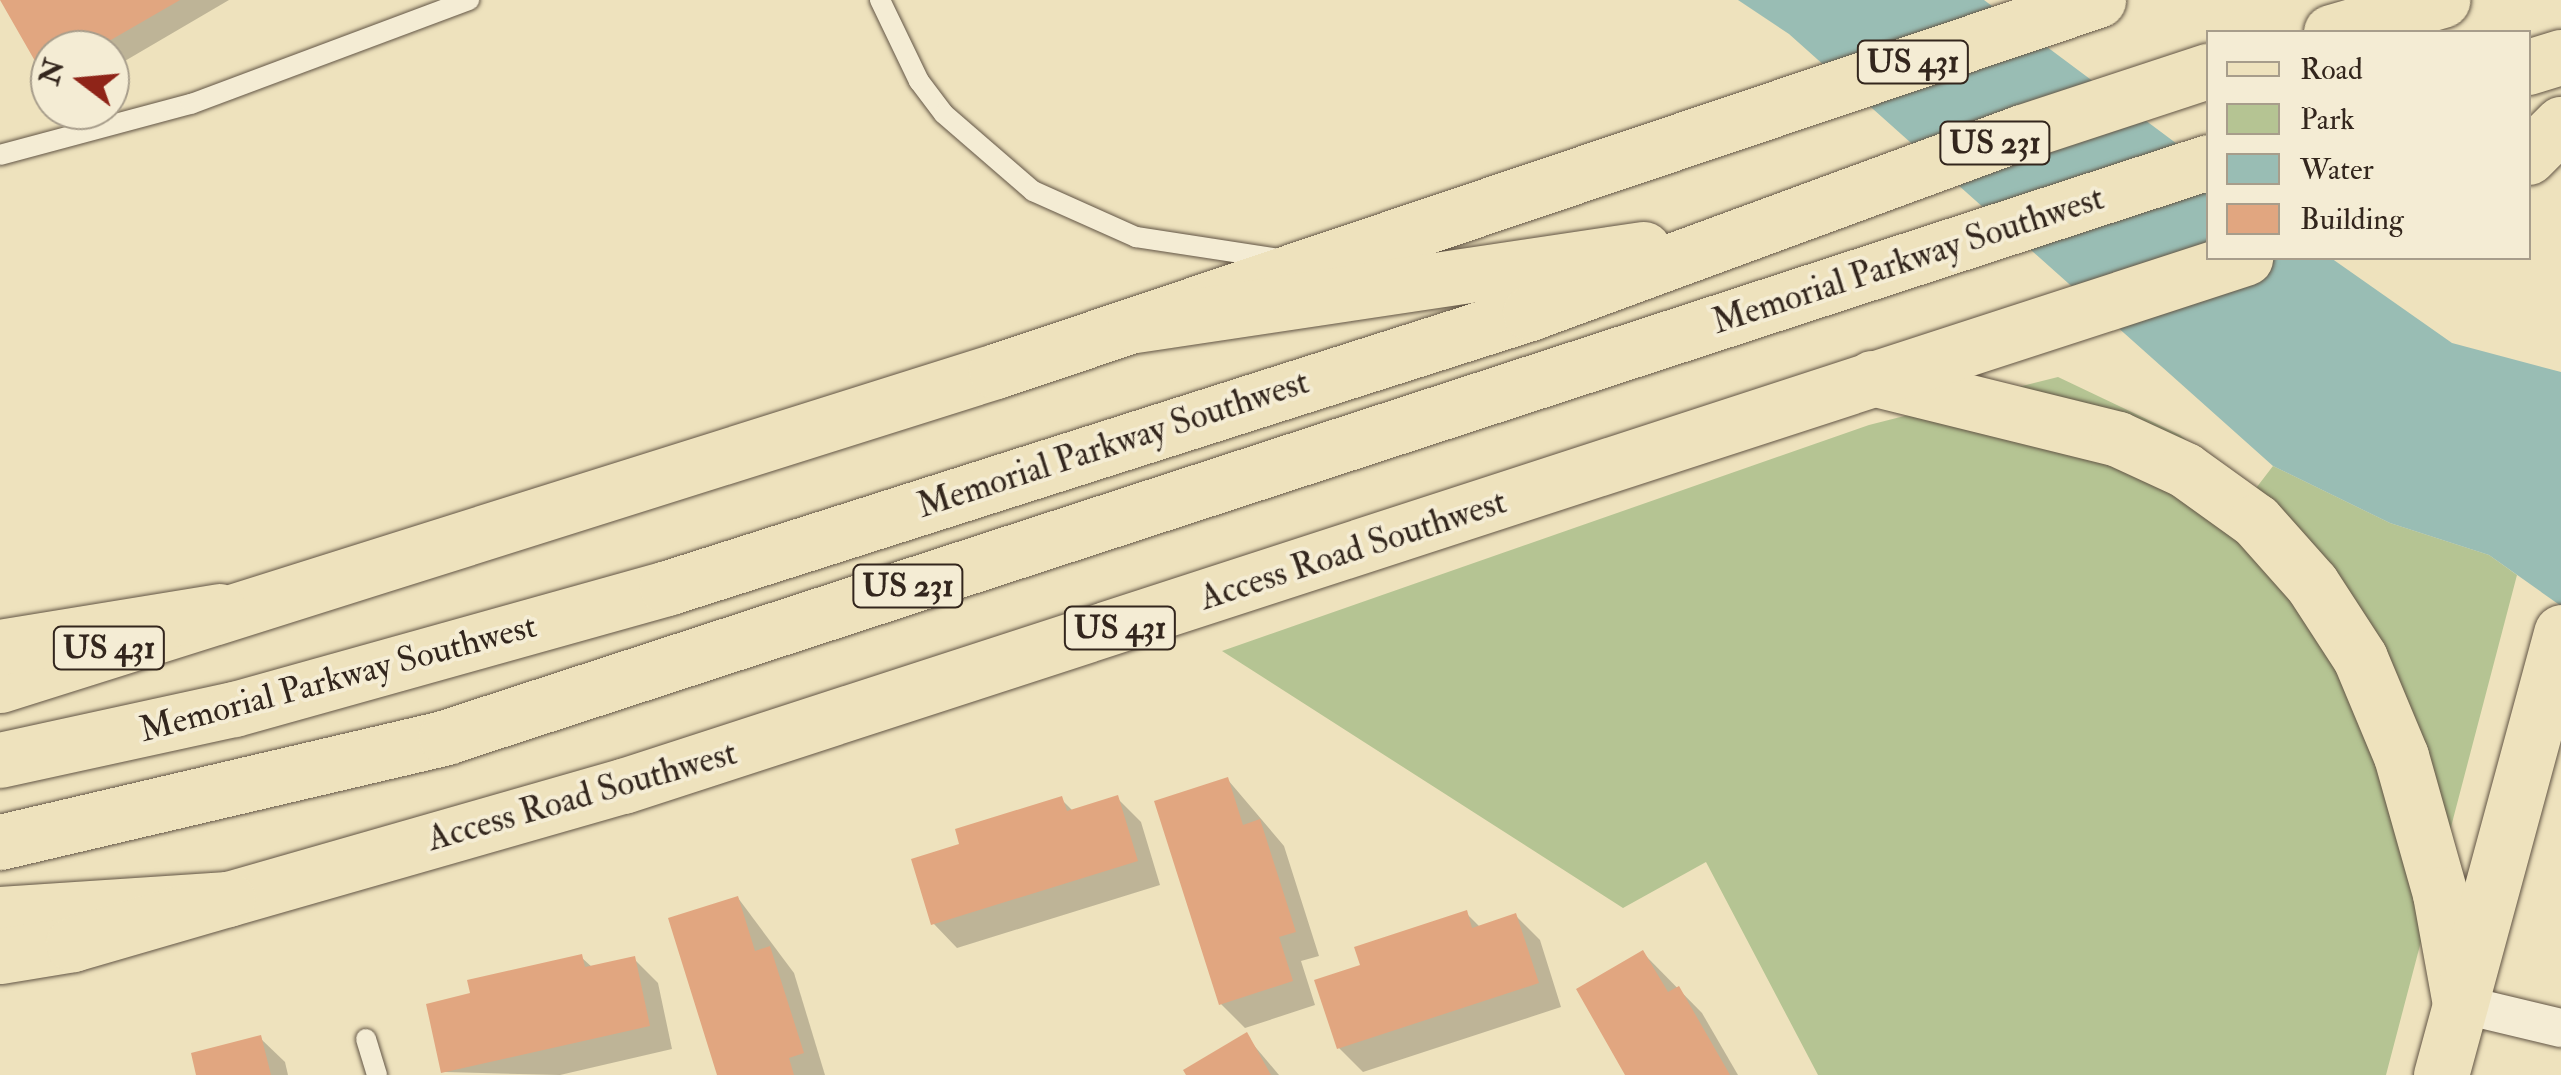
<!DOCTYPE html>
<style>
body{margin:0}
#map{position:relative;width:2561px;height:1075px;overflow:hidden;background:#eee2bd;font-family:"IM FELL Double Pica",serif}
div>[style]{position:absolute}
.green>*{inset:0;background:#b5c493}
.water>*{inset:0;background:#99bdb4}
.shadow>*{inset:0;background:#0003}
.building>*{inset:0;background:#e1a680}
.roads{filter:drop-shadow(0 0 2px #625545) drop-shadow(0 0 2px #625545)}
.service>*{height:20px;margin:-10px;padding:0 10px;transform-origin:10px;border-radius:10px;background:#f4ecd4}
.minor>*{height:38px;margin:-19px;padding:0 19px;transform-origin:19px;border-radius:19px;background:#f4ecd4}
.primary>*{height:55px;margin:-27.5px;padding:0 27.5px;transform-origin:27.5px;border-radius:27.5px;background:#eee2bd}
.trunk>*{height:55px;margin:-27.5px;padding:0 27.5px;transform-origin:27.5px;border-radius:27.5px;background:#eee2bd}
.motorway>*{height:55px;margin:-27.5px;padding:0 27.5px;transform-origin:27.5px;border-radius:27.5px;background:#eee2bd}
span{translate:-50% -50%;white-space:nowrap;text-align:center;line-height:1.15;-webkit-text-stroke:8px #f4ecd4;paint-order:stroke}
.shield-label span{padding:2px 8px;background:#f4ecd4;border:2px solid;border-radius:8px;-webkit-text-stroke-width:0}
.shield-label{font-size:32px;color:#33261d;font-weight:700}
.street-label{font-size:35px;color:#33261d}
.legend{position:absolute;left:2206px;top:30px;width:325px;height:230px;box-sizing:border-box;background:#f4ecd4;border:2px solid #a79d8b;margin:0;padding:12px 18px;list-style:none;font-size:30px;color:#33261d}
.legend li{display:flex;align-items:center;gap:20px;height:50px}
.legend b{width:50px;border:2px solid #a79d8b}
.north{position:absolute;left:30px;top:30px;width:100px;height:100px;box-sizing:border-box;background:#f4ecd4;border:2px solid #a79d8b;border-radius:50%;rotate:286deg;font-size:28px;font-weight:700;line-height:40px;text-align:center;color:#33261d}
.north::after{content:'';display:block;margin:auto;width:35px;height:45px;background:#8f2418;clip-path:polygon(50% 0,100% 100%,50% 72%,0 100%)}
</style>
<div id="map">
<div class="green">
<div style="clip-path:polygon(2058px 377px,2180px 435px,2253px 492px,2273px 466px,2390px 523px,2489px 555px,2517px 575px,2386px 1075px,1818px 1075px,1706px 862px,1623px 908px,1222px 651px,1869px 425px)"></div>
</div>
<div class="water">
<div style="clip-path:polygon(1738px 0,1984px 0,2208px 167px,2208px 258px,2331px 258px,2452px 343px,2561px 372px,2561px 606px,2489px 555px,2390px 523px,2273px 466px,1789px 34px)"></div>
</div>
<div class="shadow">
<div style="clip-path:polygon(3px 0,229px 0,118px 65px,110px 50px,50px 50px,50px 75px)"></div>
<div style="clip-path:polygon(1228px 780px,1284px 846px,1319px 956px,1301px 961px,1315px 1005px,1245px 1028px,1221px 1004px)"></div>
<div style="clip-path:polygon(1117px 798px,1141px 822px,1160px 885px,957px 948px,933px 923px,962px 845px,1061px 799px,1073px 811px)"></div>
<div style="clip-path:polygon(738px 898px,794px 973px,825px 1075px,719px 1075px)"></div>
<div style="clip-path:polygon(1466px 913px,1481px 928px,1516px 916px,1540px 940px,1561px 1007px,1363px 1072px,1339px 1048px,1363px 966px)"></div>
<div style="clip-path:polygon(1643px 953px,1702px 1013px,1738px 1075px,1628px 1075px)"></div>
<div style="clip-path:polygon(581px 957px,593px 968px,634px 959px,658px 983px,672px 1049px,560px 1075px,444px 1072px,473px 995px)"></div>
<div style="clip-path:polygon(1246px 1036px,1279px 1075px,1189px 1075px)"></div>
<div style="clip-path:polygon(260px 1038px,285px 1062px,288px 1075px,199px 1075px)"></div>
</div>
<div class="building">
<div style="clip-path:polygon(0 0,180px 0,97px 48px,92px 37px,70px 50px,50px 50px,50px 62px,39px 68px)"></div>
<div style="clip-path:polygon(1228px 777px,1243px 825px,1260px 819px,1296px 932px,1279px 937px,1293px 981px,1219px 1005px,1154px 801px)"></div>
<div style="clip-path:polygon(1118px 795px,1138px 861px,931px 925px,911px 859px,959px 844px,955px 829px,1062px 796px,1067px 811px)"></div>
<div style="clip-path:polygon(738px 896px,755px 951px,770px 946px,804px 1053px,789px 1058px,794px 1075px,717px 1075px,668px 918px)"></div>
<div style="clip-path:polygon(1467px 910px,1472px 928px,1516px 913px,1539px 983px,1337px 1049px,1314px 980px,1360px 965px,1354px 947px)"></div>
<div style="clip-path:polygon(1643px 950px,1668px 992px,1679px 986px,1730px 1075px,1625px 1075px,1576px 989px)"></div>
<div style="clip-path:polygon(582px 954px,585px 967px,635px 956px,650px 1026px,441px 1073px,426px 1004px,470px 993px,467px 980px)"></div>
<div style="clip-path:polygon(1247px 1032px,1271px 1075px,1186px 1075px,1183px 1070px)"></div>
<div style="clip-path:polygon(261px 1035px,271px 1075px,196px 1075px,191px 1053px)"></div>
</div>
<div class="roads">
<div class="service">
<div style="left:880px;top:0;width:90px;rotate:64.3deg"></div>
<div style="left:919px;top:81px;width:41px;rotate:52.9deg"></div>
<div style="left:944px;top:114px;width:118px;rotate:40.9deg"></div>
<div style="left:1033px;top:191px;width:113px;rotate:24.1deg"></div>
<div style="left:1136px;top:237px;width:146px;rotate:8.7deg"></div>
<div style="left:0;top:155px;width:198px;rotate:-15deg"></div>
<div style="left:191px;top:104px;width:297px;rotate:-20.5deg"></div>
<div style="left:366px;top:1039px;width:38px;rotate:73deg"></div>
</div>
<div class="minor">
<div style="left:2460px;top:1004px;width:104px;rotate:13.4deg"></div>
</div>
<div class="primary">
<div style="left:1872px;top:378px;width:253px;rotate:13.9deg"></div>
<div style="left:2118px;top:439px;width:74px;rotate:24.8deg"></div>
<div style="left:2185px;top:470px;width:87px;rotate:35.7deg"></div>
<div style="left:2256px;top:521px;width:84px;rotate:48.4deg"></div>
<div style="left:2312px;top:584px;width:88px;rotate:57deg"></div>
<div style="left:2360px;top:658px;width:106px;rotate:67.3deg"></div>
<div style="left:2401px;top:756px;width:143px;rotate:74.2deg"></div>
<div style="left:2440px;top:894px;width:112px;rotate:79.7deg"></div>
<div style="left:2441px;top:1075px;width:459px;rotate:-74.8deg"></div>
</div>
<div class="trunk">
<div style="left:2528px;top:157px;width:47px;rotate:-45deg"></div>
<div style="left:0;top:685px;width:1044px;rotate:-17.5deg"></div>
<div style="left:996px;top:371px;width:1163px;rotate:-18.61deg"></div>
<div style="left:0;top:914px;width:228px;rotate:-3.8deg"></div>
<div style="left:228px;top:899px;width:411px;rotate:-16deg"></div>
<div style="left:623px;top:786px;width:1706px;rotate:-18.03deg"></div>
</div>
<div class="motorway">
<div style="left:2331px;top:32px;width:116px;rotate:-16.1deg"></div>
<div style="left:2528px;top:67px;width:34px;rotate:-17deg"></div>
<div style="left:1135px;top:325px;width:514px;rotate:-8.51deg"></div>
<div style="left:0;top:647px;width:222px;rotate:-9.3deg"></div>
<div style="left:0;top:760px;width:239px;rotate:-12.3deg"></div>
<div style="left:234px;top:709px;width:450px;rotate:-15.6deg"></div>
<div style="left:667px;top:588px;width:906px;rotate:-17.67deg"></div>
<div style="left:1530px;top:313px;width:524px;rotate:-20.2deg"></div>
<div style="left:2022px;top:132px;width:196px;rotate:-18.2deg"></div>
<div style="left:0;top:842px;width:458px;rotate:-13.2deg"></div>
<div style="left:446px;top:737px;width:1853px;rotate:-18.07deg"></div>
<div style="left:0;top:956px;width:74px;rotate:-9.3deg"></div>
<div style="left:73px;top:944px;width:161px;rotate:-16.2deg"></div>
</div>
</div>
<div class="shield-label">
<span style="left:1913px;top:62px">US 431</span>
<span style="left:1995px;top:143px">US 231</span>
<span style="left:908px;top:586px">US 231</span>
<span style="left:1120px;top:628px">US 431</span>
<span style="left:109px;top:648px">US 431</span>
</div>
<div class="street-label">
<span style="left:1908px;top:260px;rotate:-18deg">Memorial Parkway Southwest</span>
<span style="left:1113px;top:444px;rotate:-18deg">Memorial Parkway Southwest</span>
<span style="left:1353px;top:550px;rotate:-18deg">Access Road Southwest</span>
<span style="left:338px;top:678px;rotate:-15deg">Memorial Parkway Southwest</span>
<span style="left:582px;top:796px;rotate:-16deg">Access Road Southwest</span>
</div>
<ul class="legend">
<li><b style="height:12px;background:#eee2bd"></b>Road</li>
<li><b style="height:28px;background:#b5c493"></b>Park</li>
<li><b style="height:28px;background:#99bdb4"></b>Water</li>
<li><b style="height:28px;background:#e1a680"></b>Building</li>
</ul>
<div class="north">N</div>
</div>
